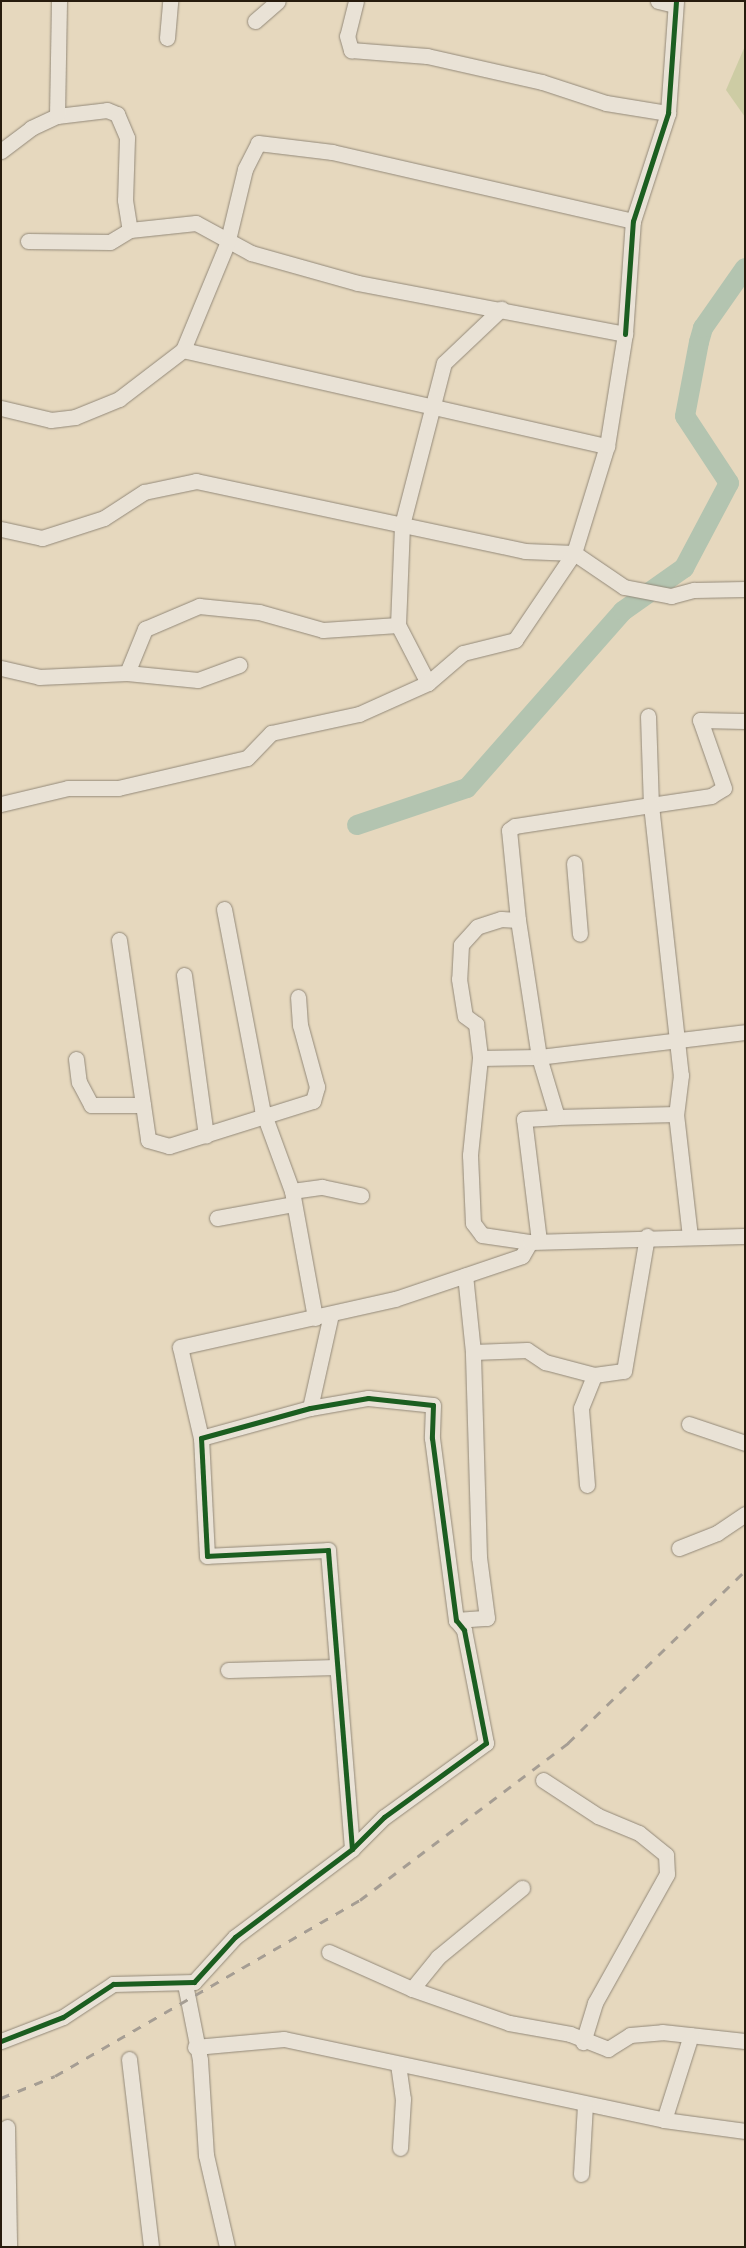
<!DOCTYPE html>
<style>
body{margin:0}
#map{position:relative;width:746px;height:2248px;overflow:hidden;background:#e6d8be;font-family:"Libre Caslon Text",serif}
div>[style]{position:absolute}
.green>*{inset:0;background:#cdcca4}
.river>*{height:20px;margin:-10px;padding:0 10px;transform-origin:10px;border-radius:10px;background:#b3c4b0}
.roads{filter:drop-shadow(0 0 1px #938979) drop-shadow(0 0 1px #938979)}
.minor>*{height:15px;margin:-7.5px;padding:0 7.5px;transform-origin:7.5px;border-radius:7.5px;background:#e9e2d6}
.rail>*{height:3px;margin-top:-1.5px;transform-origin:0;background:repeating-linear-gradient(90deg,#a59d93 0 9px,transparent 0 18px)}
.cycleway>*{height:5px;margin:-2.5px;padding:0 2.5px;transform-origin:2.5px;border-radius:2.5px;background:#1b5e20}
span{translate:-50% -50%;white-space:nowrap;text-align:center;line-height:1.15;-webkit-text-stroke:4.5px #fae8ca;paint-order:stroke}
.frame{position:absolute;inset:0;border:2px solid #271b0d;pointer-events:none}
</style>
<div id="map">
<div class="green">
<div style="clip-path:polygon(745px 46px,745px 117px,726px 90px)"></div>
</div>
<div class="river">
<div style="left:357px;top:825px;width:116px;rotate:-18.6deg"></div>
<div style="left:467px;top:788px;width:236px;rotate:-48.6deg"></div>
<div style="left:623px;top:611px;width:75px;rotate:-35.2deg"></div>
<div style="left:684px;top:568px;width:96px;rotate:-62.1deg"></div>
<div style="left:729px;top:483px;width:80px;rotate:-123.3deg"></div>
<div style="left:685px;top:416px;width:75px;rotate:-79.3deg"></div>
<div style="left:699px;top:342px;width:15px;rotate:-74deg"></div>
<div style="left:703px;top:328px;width:73px;rotate:-55deg"></div>
</div>
<div class="roads">
<div class="minor">
<div style="left:356px;top:1px;width:36px;rotate:104deg"></div>
<div style="left:347px;top:36px;width:15px;rotate:74deg"></div>
<div style="left:351px;top:50px;width:76px;rotate:4.5deg"></div>
<div style="left:427px;top:56px;width:118px;rotate:12.7deg"></div>
<div style="left:542px;top:82px;width:67px;rotate:18.2deg"></div>
<div style="left:606px;top:103px;width:63px;rotate:9.2deg"></div>
<div style="left:658px;top:1px;width:17px;rotate:13deg"></div>
<div style="left:255px;top:21px;width:30px;rotate:-41deg"></div>
<div style="left:167px;top:38px;width:37px;rotate:-85deg"></div>
<div style="left:57px;top:116px;width:50px;rotate:-6.8deg"></div>
<div style="left:107px;top:110px;width:11px;rotate:22deg"></div>
<div style="left:117px;top:114px;width:26px;rotate:67deg"></div>
<div style="left:127px;top:138px;width:62px;rotate:91.8deg"></div>
<div style="left:125px;top:200px;width:30px;rotate:81deg"></div>
<div style="left:1px;top:151px;width:38px;rotate:-37deg"></div>
<div style="left:31px;top:128px;width:29px;rotate:-25deg"></div>
<div style="left:57px;top:116px;width:115px;rotate:-89deg"></div>
<div style="left:130px;top:230px;width:66px;rotate:-6.1deg"></div>
<div style="left:196px;top:223px;width:63px;rotate:28.6deg"></div>
<div style="left:251px;top:253px;width:111px;rotate:15.7deg"></div>
<div style="left:358px;top:283px;width:272px;rotate:10.8deg"></div>
<div style="left:28px;top:241px;width:82px;rotate:0.7deg"></div>
<div style="left:110px;top:242px;width:23px;rotate:-31deg"></div>
<div style="left:183px;top:350px;width:435px;rotate:12.8deg"></div>
<div style="left:1px;top:408px;width:51px;rotate:13.5deg"></div>
<div style="left:51px;top:420px;width:24px;rotate:-7deg"></div>
<div style="left:75px;top:417px;width:48px;rotate:-22.2deg"></div>
<div style="left:119px;top:399px;width:81px;rotate:-37.4deg"></div>
<div style="left:183px;top:350px;width:115px;rotate:-67.5deg"></div>
<div style="left:227px;top:244px;width:77px;rotate:-76.5deg"></div>
<div style="left:245px;top:169px;width:29px;rotate:-63deg"></div>
<div style="left:258px;top:143px;width:75px;rotate:6.9deg"></div>
<div style="left:332px;top:152px;width:309px;rotate:12.9deg"></div>
<div style="left:1px;top:529px;width:42px;rotate:12.4deg"></div>
<div style="left:42px;top:538px;width:65px;rotate:-17.9deg"></div>
<div style="left:104px;top:518px;width:48px;rotate:-33deg"></div>
<div style="left:144px;top:492px;width:53px;rotate:-11.9deg"></div>
<div style="left:196px;top:481px;width:336px;rotate:12deg"></div>
<div style="left:525px;top:551px;width:49px;rotate:2.3deg"></div>
<div style="left:574px;top:553px;width:60px;rotate:34.2deg"></div>
<div style="left:624px;top:587px;width:48px;rotate:10.8deg"></div>
<div style="left:671px;top:596px;width:24px;rotate:-15deg"></div>
<div style="left:694px;top:590px;width:51px;rotate:-1.1deg"></div>
<div style="left:1px;top:668px;width:39px;rotate:13deg"></div>
<div style="left:39px;top:677px;width:88px;rotate:-2.6deg"></div>
<div style="left:127px;top:673px;width:71px;rotate:5.6deg"></div>
<div style="left:198px;top:680px;width:44px;rotate:-20.1deg"></div>
<div style="left:127px;top:673px;width:48px;rotate:-67.8deg"></div>
<div style="left:145px;top:629px;width:59px;rotate:-23.1deg"></div>
<div style="left:199px;top:606px;width:60px;rotate:5.7deg"></div>
<div style="left:259px;top:612px;width:66px;rotate:15.7deg"></div>
<div style="left:323px;top:630px;width:75px;rotate:-3.8deg"></div>
<div style="left:428px;top:683px;width:65px;rotate:-117.3deg"></div>
<div style="left:398px;top:625px;width:100px;rotate:-87.7deg"></div>
<div style="left:402px;top:525px;width:167px;rotate:-75.5deg"></div>
<div style="left:444px;top:363px;width:79px;rotate:-43.5deg"></div>
<div style="left:648px;top:716px;width:89px;rotate:88.1deg"></div>
<div style="left:651px;top:805px;width:61px;rotate:-8.5deg"></div>
<div style="left:711px;top:796px;width:15px;rotate:-32deg"></div>
<div style="left:724px;top:788px;width:72px;rotate:-109.4deg"></div>
<div style="left:700px;top:720px;width:45px;rotate:1.3deg"></div>
<div style="left:1px;top:804px;width:69px;rotate:-13.4deg"></div>
<div style="left:68px;top:788px;width:50px"></div>
<div style="left:118px;top:788px;width:132px;rotate:-13.1deg"></div>
<div style="left:247px;top:758px;width:35px;rotate:-46deg"></div>
<div style="left:271px;top:733px;width:90px;rotate:-12.2deg"></div>
<div style="left:359px;top:714px;width:76px;rotate:-24.2deg"></div>
<div style="left:428px;top:683px;width:46px;rotate:-40.6deg"></div>
<div style="left:463px;top:653px;width:54px;rotate:-14deg"></div>
<div style="left:515px;top:640px;width:105px;rotate:-55.9deg"></div>
<div style="left:574px;top:553px;width:112px;rotate:-72.9deg"></div>
<div style="left:607px;top:446px;width:113px;rotate:-80.9deg"></div>
<div style="left:625px;top:334px;width:113px;rotate:-86deg"></div>
<div style="left:633px;top:221px;width:114px;rotate:-72deg"></div>
<div style="left:668px;top:113px;width:112px;rotate:-85.9deg"></div>
<div style="left:574px;top:863px;width:71px;rotate:85.2deg"></div>
<div style="left:224px;top:909px;width:204px;rotate:79.2deg"></div>
<div style="left:262px;top:1109px;width:87px;rotate:69.9deg"></div>
<div style="left:292px;top:1191px;width:129px;rotate:79.7deg"></div>
<div style="left:518px;top:920px;width:17px;rotate:-177deg"></div>
<div style="left:501px;top:919px;width:25px;rotate:162deg"></div>
<div style="left:477px;top:927px;width:24px;rotate:132deg"></div>
<div style="left:461px;top:945px;width:34px;rotate:93deg"></div>
<div style="left:459px;top:979px;width:37px;rotate:81deg"></div>
<div style="left:465px;top:1016px;width:14px;rotate:36deg"></div>
<div style="left:476px;top:1024px;width:34px;rotate:83deg"></div>
<div style="left:480px;top:1058px;width:98px;rotate:95.9deg"></div>
<div style="left:470px;top:1155px;width:68px;rotate:87.5deg"></div>
<div style="left:473px;top:1223px;width:15px;rotate:53deg"></div>
<div style="left:482px;top:1235px;width:49px;rotate:8.3deg"></div>
<div style="left:119px;top:940px;width:202px;rotate:81.7deg"></div>
<div style="left:148px;top:1140px;width:22px;rotate:16deg"></div>
<div style="left:169px;top:1146px;width:151px;rotate:-17.4deg"></div>
<div style="left:313px;top:1101px;width:15px;rotate:-74deg"></div>
<div style="left:317px;top:1087px;width:64px;rotate:-105.3deg"></div>
<div style="left:300px;top:1025px;width:28px;rotate:-94deg"></div>
<div style="left:184px;top:975px;width:162px;rotate:82.2deg"></div>
<div style="left:480px;top:1058px;width:59px;rotate:-1deg"></div>
<div style="left:539px;top:1057px;width:208px;rotate:-6.9deg"></div>
<div style="left:76px;top:1059px;width:23px;rotate:83deg"></div>
<div style="left:79px;top:1082px;width:26px;rotate:62deg"></div>
<div style="left:91px;top:1105px;width:52px"></div>
<div style="left:676px;top:1114px;width:119px;rotate:178.6deg"></div>
<div style="left:557px;top:1117px;width:63px;rotate:-106.7deg"></div>
<div style="left:539px;top:1057px;width:139px;rotate:-98.7deg"></div>
<div style="left:518px;top:920px;width:90px;rotate:-95.7deg"></div>
<div style="left:509px;top:830px;width:7px;rotate:-34deg"></div>
<div style="left:515px;top:826px;width:138px;rotate:-8.8deg"></div>
<div style="left:651px;top:805px;width:272px;rotate:83.7deg"></div>
<div style="left:681px;top:1075px;width:39px;rotate:97deg"></div>
<div style="left:676px;top:1114px;width:123px;rotate:83.5deg"></div>
<div style="left:292px;top:1191px;width:30px;rotate:-8deg"></div>
<div style="left:322px;top:1187px;width:40px;rotate:12deg"></div>
<div style="left:217px;top:1218px;width:77px;rotate:-10.4deg"></div>
<div style="left:539px;top:1241px;width:123px;rotate:-97deg"></div>
<div style="left:524px;top:1119px;width:33px;rotate:-3deg"></div>
<div style="left:473px;top:1352px;width:54px;rotate:-2.1deg"></div>
<div style="left:527px;top:1350px;width:22px;rotate:34deg"></div>
<div style="left:545px;top:1362px;width:51px;rotate:14.9deg"></div>
<div style="left:310px;top:1408px;width:96px;rotate:-77.4deg"></div>
<div style="left:689px;top:1424px;width:59px;rotate:18.7deg"></div>
<div style="left:201px;top:1438px;width:93px;rotate:-103deg"></div>
<div style="left:180px;top:1347px;width:220px;rotate:-12.6deg"></div>
<div style="left:395px;top:1299px;width:134px;rotate:-18.7deg"></div>
<div style="left:522px;top:1256px;width:16px;rotate:-60deg"></div>
<div style="left:530px;top:1242px;width:215px;rotate:-1.6deg"></div>
<div style="left:587px;top:1485px;width:77px;rotate:-94.5deg"></div>
<div style="left:581px;top:1408px;width:35px;rotate:-68deg"></div>
<div style="left:594px;top:1375px;width:30px;rotate:-8deg"></div>
<div style="left:624px;top:1371px;width:137px;rotate:-80.3deg"></div>
<div style="left:679px;top:1548px;width:41px;rotate:-21.5deg"></div>
<div style="left:717px;top:1533px;width:34px;rotate:-34deg"></div>
<div style="left:456px;top:1620px;width:31px;rotate:-4deg"></div>
<div style="left:487px;top:1618px;width:62px;rotate:-97.5deg"></div>
<div style="left:479px;top:1557px;width:205px;rotate:-91.7deg"></div>
<div style="left:473px;top:1352px;width:77px;rotate:-95.9deg"></div>
<div style="left:228px;top:1670px;width:109px;rotate:-1.6deg"></div>
<div style="left:543px;top:1780px;width:66px;rotate:33.2deg"></div>
<div style="left:598px;top:1816px;width:44px;rotate:22.5deg"></div>
<div style="left:639px;top:1833px;width:35px;rotate:39deg"></div>
<div style="left:666px;top:1855px;width:19px;rotate:87deg"></div>
<div style="left:667px;top:1874px;width:148px;rotate:119.2deg"></div>
<div style="left:595px;top:2003px;width:41px;rotate:107.1deg"></div>
<div style="left:329px;top:1952px;width:91px;rotate:24deg"></div>
<div style="left:412px;top:1989px;width:103px;rotate:19.3deg"></div>
<div style="left:509px;top:2023px;width:62px;rotate:10.2deg"></div>
<div style="left:570px;top:2034px;width:41px;rotate:21.5deg"></div>
<div style="left:608px;top:2049px;width:26px;rotate:-32deg"></div>
<div style="left:630px;top:2035px;width:32px;rotate:-5deg"></div>
<div style="left:662px;top:2032px;width:83px;rotate:6.2deg"></div>
<div style="left:185px;top:1984px;width:77px;rotate:78.8deg"></div>
<div style="left:200px;top:2060px;width:95px;rotate:86.4deg"></div>
<div style="left:206px;top:2155px;width:94px;rotate:77.1deg"></div>
<div style="left:412px;top:1989px;width:41px;rotate:-50.9deg"></div>
<div style="left:438px;top:1957px;width:109px;rotate:-39.4deg"></div>
<div style="left:1px;top:2041px;width:66px;rotate:-21.2deg"></div>
<div style="left:63px;top:2017px;width:60px;rotate:-33.4deg"></div>
<div style="left:113px;top:1984px;width:81px;rotate:-1.4deg"></div>
<div style="left:194px;top:1982px;width:61px;rotate:-47.7deg"></div>
<div style="left:235px;top:1937px;width:146px;rotate:-36.9deg"></div>
<div style="left:352px;top:1849px;width:300px;rotate:-94.6deg"></div>
<div style="left:328px;top:1550px;width:121px;rotate:177.2deg"></div>
<div style="left:207px;top:1556px;width:118px;rotate:-92.9deg"></div>
<div style="left:201px;top:1438px;width:113px;rotate:-15.4deg"></div>
<div style="left:310px;top:1408px;width:59px;rotate:-9.8deg"></div>
<div style="left:368px;top:1398px;width:65px;rotate:6.1deg"></div>
<div style="left:433px;top:1405px;width:33px;rotate:92deg"></div>
<div style="left:432px;top:1438px;width:184px;rotate:82.5deg"></div>
<div style="left:456px;top:1620px;width:13px;rotate:51deg"></div>
<div style="left:464px;top:1630px;width:115px;rotate:79deg"></div>
<div style="left:486px;top:1743px;width:126px;rotate:144deg"></div>
<div style="left:384px;top:1817px;width:45px;rotate:135deg"></div>
<div style="left:195px;top:2047px;width:89px;rotate:-5.1deg"></div>
<div style="left:284px;top:2039px;width:389px;rotate:12deg"></div>
<div style="left:664px;top:2120px;width:89px;rotate:-72.4deg"></div>
<div style="left:129px;top:2059px;width:189px;rotate:83.3deg"></div>
<div style="left:398px;top:2064px;width:35px;rotate:82deg"></div>
<div style="left:403px;top:2099px;width:49px;rotate:93.5deg"></div>
<div style="left:664px;top:2120px;width:82px;rotate:7.7deg"></div>
<div style="left:7px;top:2127px;width:120px;rotate:89deg"></div>
<div style="left:581px;top:2174px;width:69px;rotate:-86.7deg"></div>
</div>
</div>
<div class="rail">
<div style="left:1px;top:2098px;width:58px;rotate:-22.2deg"></div>
<div style="left:55px;top:2076px;width:352px;rotate:-30deg"></div>
<div style="left:360px;top:1900px;width:261px;rotate:-37deg"></div>
<div style="left:568px;top:1743px;width:247px;rotate:-44.2deg"></div>
</div>
<div class="cycleway">
<div style="left:625px;top:334px;width:113px;rotate:-86deg"></div>
<div style="left:633px;top:221px;width:114px;rotate:-72deg"></div>
<div style="left:668px;top:113px;width:112px;rotate:-85.9deg"></div>
<div style="left:1px;top:2041px;width:66px;rotate:-21.2deg"></div>
<div style="left:63px;top:2017px;width:60px;rotate:-33.4deg"></div>
<div style="left:113px;top:1984px;width:81px;rotate:-1.4deg"></div>
<div style="left:194px;top:1982px;width:61px;rotate:-47.7deg"></div>
<div style="left:235px;top:1937px;width:146px;rotate:-36.9deg"></div>
<div style="left:352px;top:1849px;width:300px;rotate:-94.6deg"></div>
<div style="left:328px;top:1550px;width:121px;rotate:177.2deg"></div>
<div style="left:207px;top:1556px;width:118px;rotate:-92.9deg"></div>
<div style="left:201px;top:1438px;width:113px;rotate:-15.4deg"></div>
<div style="left:310px;top:1408px;width:59px;rotate:-9.8deg"></div>
<div style="left:368px;top:1398px;width:65px;rotate:6.1deg"></div>
<div style="left:433px;top:1405px;width:33px;rotate:92deg"></div>
<div style="left:432px;top:1438px;width:184px;rotate:82.5deg"></div>
<div style="left:456px;top:1620px;width:13px;rotate:51deg"></div>
<div style="left:464px;top:1630px;width:115px;rotate:79deg"></div>
<div style="left:486px;top:1743px;width:126px;rotate:144deg"></div>
<div style="left:384px;top:1817px;width:45px;rotate:135deg"></div>
</div>
<div class="frame"></div>
</div>
